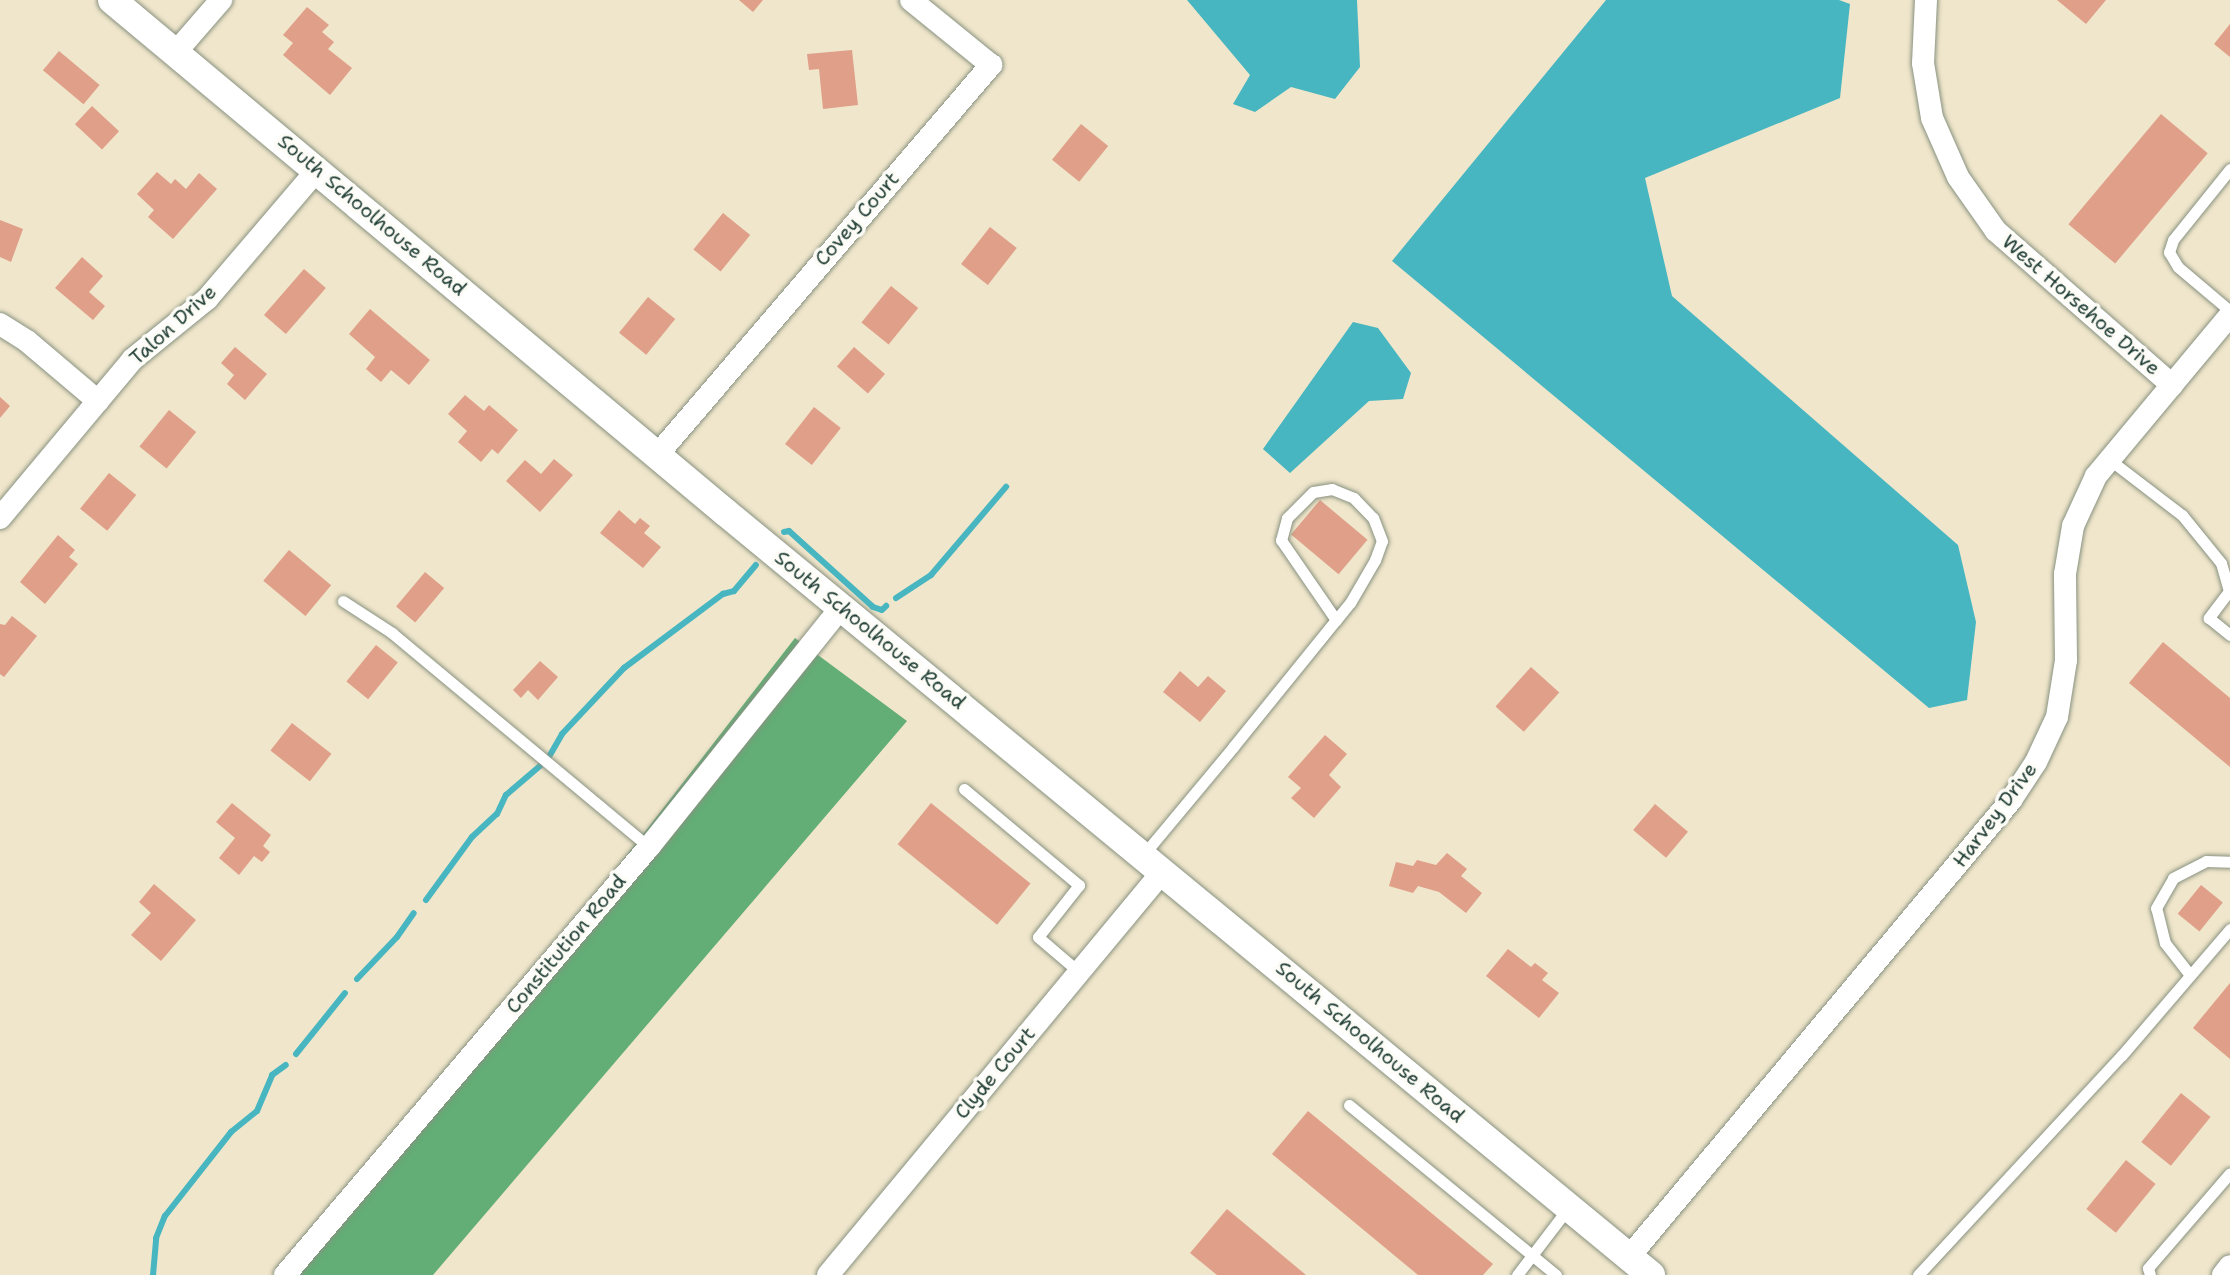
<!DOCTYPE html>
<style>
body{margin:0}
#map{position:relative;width:2230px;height:1275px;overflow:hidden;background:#f0e6cb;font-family:"Shantell Sans",sans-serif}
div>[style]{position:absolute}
.forest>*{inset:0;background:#63ad76}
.water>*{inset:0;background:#47b6c0}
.stream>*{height:6px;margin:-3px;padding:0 3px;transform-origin:3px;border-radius:3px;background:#47b6c0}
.building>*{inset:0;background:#df9f88;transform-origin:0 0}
.roads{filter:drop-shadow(0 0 2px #889280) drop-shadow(0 0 2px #889280)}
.service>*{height:11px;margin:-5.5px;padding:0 5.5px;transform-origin:5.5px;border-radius:5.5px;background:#fff}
.minor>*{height:22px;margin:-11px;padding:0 11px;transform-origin:11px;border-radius:11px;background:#fff}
.tertiary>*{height:28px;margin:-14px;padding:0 14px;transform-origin:14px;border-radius:14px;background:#fff}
span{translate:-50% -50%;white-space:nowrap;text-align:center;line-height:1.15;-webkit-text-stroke:7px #fdfcf7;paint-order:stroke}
.street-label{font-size:20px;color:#1f3d34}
</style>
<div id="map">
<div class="forest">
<div style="clip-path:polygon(795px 638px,907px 721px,433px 1275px,275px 1275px,572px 926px)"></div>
</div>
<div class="water">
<div style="clip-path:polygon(1187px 0,1357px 0,1360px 67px,1335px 99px,1291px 87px,1255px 112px,1233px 104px,1250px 75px)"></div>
<div style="clip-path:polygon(1606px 0,1839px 0,1850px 4px,1840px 98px,1645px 178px,1672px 296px,1958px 545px,1976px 622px,1967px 700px,1929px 708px,1392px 261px)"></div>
<div style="clip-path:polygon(1353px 322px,1378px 328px,1411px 373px,1403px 399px,1369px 401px,1290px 473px,1263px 449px)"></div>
</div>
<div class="stream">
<div style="left:784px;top:532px;width:5px;rotate:-11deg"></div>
<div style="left:789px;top:531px;width:113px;rotate:42.1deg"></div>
<div style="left:873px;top:607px;width:9px;rotate:18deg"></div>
<div style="left:882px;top:610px;width:6px;rotate:-45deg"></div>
<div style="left:896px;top:598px;width:42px;rotate:-33.3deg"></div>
<div style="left:931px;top:575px;width:116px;rotate:-49.6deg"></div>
<div style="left:550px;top:755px;width:24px;rotate:-60deg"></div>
<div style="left:562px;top:734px;width:91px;rotate:-46.8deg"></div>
<div style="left:624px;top:668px;width:124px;rotate:-36.8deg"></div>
<div style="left:723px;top:594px;width:11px;rotate:-15deg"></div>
<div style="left:734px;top:591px;width:34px;rotate:-50deg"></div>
<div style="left:426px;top:900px;width:78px;rotate:-53.9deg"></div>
<div style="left:472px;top:837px;width:34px;rotate:-43deg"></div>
<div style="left:497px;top:814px;width:21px;rotate:-65deg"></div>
<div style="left:506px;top:795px;width:45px;rotate:-40.5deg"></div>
<div style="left:357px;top:979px;width:58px;rotate:-46.4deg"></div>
<div style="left:397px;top:937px;width:29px;rotate:-55deg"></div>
<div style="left:296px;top:1054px;width:78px;rotate:-51.2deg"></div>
<div style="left:153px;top:1275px;width:37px;rotate:-85deg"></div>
<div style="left:156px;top:1238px;width:24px;rotate:-68deg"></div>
<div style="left:165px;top:1216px;width:107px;rotate:-51.8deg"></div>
<div style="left:231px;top:1132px;width:33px;rotate:-39deg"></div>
<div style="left:257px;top:1111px;width:39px;rotate:-67deg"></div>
<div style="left:272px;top:1075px;width:17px;rotate:-36deg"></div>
</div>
<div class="building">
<div style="clip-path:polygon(739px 0,763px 0,753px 12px)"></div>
<div style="clip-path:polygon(2057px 0,2106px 0,2086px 24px)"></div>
<div style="clip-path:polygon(307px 7px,329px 25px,322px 32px,334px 42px,328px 49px,352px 68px,330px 95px,283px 55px,293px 43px,283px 35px)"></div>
<div style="clip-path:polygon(2230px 24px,2230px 57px,2214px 44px)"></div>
<div style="clip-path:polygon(852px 50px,858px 105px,823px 109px,819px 69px,809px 70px,807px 54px)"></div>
<div style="left:59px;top:51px;width:53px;height:25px;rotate:40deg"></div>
<div style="left:92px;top:106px;width:37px;height:25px;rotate:43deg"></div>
<div style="left:2161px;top:114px;width:61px;height:144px;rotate:40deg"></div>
<div style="left:1081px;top:124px;width:35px;height:46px;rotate:39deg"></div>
<div style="clip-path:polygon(157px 172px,171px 184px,175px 179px,186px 189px,199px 173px,217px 189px,173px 239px,148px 217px,154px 210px,137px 194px)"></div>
<div style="left:723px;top:213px;width:35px;height:47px;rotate:39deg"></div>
<div style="clip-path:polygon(0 220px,23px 229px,11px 262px,0 257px)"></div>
<div style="left:990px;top:227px;width:34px;height:47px;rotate:38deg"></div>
<div style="clip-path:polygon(82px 257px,103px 276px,89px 292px,105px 306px,93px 320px,55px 288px)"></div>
<div style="left:304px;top:269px;width:29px;height:61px;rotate:41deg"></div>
<div style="left:891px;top:286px;width:35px;height:47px;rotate:39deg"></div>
<div style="left:648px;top:297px;width:35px;height:46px;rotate:39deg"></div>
<div style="clip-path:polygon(370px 309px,430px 360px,409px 385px,391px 370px,381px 382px,366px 369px,375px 357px,349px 334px)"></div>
<div style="clip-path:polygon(235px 347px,267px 374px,245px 400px,227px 384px,234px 375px,221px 363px)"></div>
<div style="left:854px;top:347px;width:41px;height:26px;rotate:41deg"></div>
<div style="clip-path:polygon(465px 395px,484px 411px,489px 405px,518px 430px,498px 454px,492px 449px,481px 462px,458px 442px,467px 431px,448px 414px)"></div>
<div style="clip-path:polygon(0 397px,10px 406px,0 418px)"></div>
<div style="left:814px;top:407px;width:34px;height:47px;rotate:38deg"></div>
<div style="left:169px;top:410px;width:35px;height:47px;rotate:39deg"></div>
<div style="clip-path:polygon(554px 459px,573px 475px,540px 512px,506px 481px,525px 460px,541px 474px)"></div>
<div style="left:109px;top:473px;width:35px;height:46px;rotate:39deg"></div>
<div style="left:1320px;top:500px;width:62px;height:45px;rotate:40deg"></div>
<div style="clip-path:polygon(619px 510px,635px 524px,640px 518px,650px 526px,644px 533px,661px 547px,643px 568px,600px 533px)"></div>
<div style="clip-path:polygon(58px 535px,75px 550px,69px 557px,78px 564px,45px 604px,20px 582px)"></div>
<div style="left:289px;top:550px;width:55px;height:40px;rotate:40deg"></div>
<div style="left:425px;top:572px;width:25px;height:45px;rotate:40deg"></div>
<div style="clip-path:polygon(12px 616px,37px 636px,4px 677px,0 674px,0 624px,5px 625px)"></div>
<div style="clip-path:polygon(2163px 642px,2230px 698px,2230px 767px,2129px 683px)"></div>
<div style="left:376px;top:645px;width:28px;height:47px;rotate:39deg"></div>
<div style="clip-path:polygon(540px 661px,558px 677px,538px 700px,528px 690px,521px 698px,513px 690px)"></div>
<div style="left:1531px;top:667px;width:38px;height:53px;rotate:42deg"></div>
<div style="clip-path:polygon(1180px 671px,1198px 687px,1208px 676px,1226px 691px,1200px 722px,1163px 692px)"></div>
<div style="left:292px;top:723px;width:50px;height:35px;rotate:38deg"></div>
<div style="clip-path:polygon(1325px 735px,1347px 754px,1329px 775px,1341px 787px,1314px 818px,1291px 798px,1301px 788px,1288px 777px)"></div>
<div style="clip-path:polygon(232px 803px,271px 835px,263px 846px,270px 852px,262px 862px,254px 856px,239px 875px,219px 858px,235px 838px,216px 822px)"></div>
<div style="left:931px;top:803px;width:128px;height:53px;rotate:39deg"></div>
<div style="left:1655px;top:804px;width:43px;height:34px;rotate:40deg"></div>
<div style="clip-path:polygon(1447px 853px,1467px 869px,1461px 876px,1482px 893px,1466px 913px,1439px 892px,1418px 886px,1413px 893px,1389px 886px,1396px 862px,1413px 866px,1417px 860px,1436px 865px)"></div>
<div style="clip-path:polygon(154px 884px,196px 920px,161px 961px,131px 935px,151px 913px,139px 902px)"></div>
<div style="left:2201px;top:885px;width:28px;height:37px;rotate:39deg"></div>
<div style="clip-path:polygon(1508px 949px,1531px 967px,1535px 963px,1548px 973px,1542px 980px,1559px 993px,1539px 1018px,1486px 976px)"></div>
<div style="clip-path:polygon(2230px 983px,2230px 1059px,2193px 1028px)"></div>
<div style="left:2181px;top:1093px;width:38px;height:63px;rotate:39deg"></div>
<div style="clip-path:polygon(1308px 1111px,1493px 1264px,1483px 1275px,1418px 1275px,1272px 1154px)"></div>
<div style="left:2126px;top:1160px;width:38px;height:63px;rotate:39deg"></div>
<div style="clip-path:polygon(1227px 1209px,1306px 1275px,1217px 1275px,1190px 1253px)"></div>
</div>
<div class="roads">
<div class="service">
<div style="left:2230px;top:169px;width:91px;rotate:128.8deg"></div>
<div style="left:2173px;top:240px;width:13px;rotate:108deg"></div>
<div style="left:2169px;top:252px;width:17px;rotate:59deg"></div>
<div style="left:2178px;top:267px;width:68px;rotate:40.2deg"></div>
<div style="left:2110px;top:460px;width:91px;rotate:37.4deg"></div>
<div style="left:2182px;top:515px;width:62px;rotate:50.9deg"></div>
<div style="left:2221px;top:563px;width:29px;rotate:74deg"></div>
<div style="left:2229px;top:591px;width:34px;rotate:127deg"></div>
<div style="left:2209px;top:618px;width:27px;rotate:39deg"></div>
<div style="left:343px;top:601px;width:59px;rotate:33.1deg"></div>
<div style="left:392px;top:633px;width:334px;rotate:39.8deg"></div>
<div style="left:964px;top:789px;width:150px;rotate:39.9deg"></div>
<div style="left:1079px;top:885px;width:66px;rotate:128.3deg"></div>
<div style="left:1038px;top:937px;width:54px;rotate:40.5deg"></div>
<div style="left:1144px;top:854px;width:139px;rotate:-50.2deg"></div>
<div style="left:1233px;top:747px;width:164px;rotate:-51deg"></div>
<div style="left:1336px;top:620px;width:22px;rotate:-51deg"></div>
<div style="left:1350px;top:603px;width:50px;rotate:-59.8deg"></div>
<div style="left:1375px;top:560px;width:20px;rotate:-70deg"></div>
<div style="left:1382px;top:541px;width:25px;rotate:-111deg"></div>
<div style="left:1373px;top:518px;width:28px;rotate:-134deg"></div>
<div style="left:1354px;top:498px;width:24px;rotate:-158deg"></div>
<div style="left:1332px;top:489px;width:19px;rotate:171deg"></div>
<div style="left:1313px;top:492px;width:37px;rotate:135deg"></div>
<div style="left:1287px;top:518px;width:23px;rotate:105deg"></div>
<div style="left:1281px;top:540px;width:97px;rotate:55.5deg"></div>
<div style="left:2190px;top:975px;width:41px;rotate:-128deg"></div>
<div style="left:2165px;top:943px;width:36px;rotate:-104deg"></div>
<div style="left:2156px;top:908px;width:34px;rotate:-60deg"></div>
<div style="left:2173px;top:878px;width:37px;rotate:-27deg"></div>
<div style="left:2206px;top:861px;width:24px;rotate:2deg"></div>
<div style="left:1349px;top:1105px;width:268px;rotate:39.4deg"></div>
<div style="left:1517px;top:1275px;width:86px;rotate:-52.6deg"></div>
<div style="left:1918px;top:1275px;width:300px;rotate:-47.2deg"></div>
<div style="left:2122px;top:1055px;width:166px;rotate:-49.4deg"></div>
<div style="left:2150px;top:1275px;width:7px;rotate:-106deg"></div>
<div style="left:2148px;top:1268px;width:125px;rotate:-49.2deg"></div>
</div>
<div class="minor">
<div style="left:1926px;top:0;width:63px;rotate:92.7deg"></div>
<div style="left:1923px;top:63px;width:56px;rotate:80.7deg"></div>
<div style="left:1932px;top:118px;width:64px;rotate:66.2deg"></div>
<div style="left:1958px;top:177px;width:66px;rotate:54.9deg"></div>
<div style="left:1996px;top:231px;width:234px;rotate:41.2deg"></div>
<div style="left:176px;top:52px;width:69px;rotate:-49.1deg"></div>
<div style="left:0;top:324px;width:32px;rotate:32deg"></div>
<div style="left:27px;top:341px;width:93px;rotate:40.2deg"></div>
<div style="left:659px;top:453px;width:511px;rotate:-49.45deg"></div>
<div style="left:991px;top:65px;width:103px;rotate:-140.9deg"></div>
<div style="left:0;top:518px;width:207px;rotate:-50.1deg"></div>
<div style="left:133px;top:359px;width:95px;rotate:-39deg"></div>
<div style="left:207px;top:299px;width:170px;rotate:-49.5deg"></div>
<div style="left:1629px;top:1257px;width:596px;rotate:-50.11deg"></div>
<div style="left:2011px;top:800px;width:45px;rotate:-56.7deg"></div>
<div style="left:2036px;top:762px;width:50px;rotate:-65deg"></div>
<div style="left:2057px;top:717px;width:58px;rotate:-81deg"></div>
<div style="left:2066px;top:660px;width:86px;rotate:-90.7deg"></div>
<div style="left:2065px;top:574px;width:49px;rotate:-80.5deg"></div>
<div style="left:2073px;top:526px;width:55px;rotate:-65.3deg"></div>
<div style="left:2096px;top:476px;width:209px;rotate:-50.2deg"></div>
<div style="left:285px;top:1275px;width:562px;rotate:-49.62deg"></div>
<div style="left:649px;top:847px;width:307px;rotate:-51.3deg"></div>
<div style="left:828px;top:1275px;width:525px;rotate:-50.33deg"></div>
<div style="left:2223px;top:1275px;width:11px;rotate:-52deg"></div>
</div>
<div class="tertiary">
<div style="left:112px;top:0;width:799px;rotate:39.87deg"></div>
<div style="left:725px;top:512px;width:1200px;rotate:39.49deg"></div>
</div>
</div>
<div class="street-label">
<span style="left:372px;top:215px;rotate:40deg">South Schoolhouse Road</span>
<span style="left:857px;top:219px;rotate:-49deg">Covey Court</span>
<span style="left:2081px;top:305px;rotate:41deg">West Horsehoe Drive</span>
<span style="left:173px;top:325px;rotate:-42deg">Talon Drive</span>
<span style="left:870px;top:630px;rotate:39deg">South Schoolhouse Road</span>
<span style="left:1995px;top:815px;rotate:-53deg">Harvey Drive</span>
<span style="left:566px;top:944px;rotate:-50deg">Constitution Road</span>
<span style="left:1370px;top:1042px;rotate:40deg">South Schoolhouse Road</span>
<span style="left:995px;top:1073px;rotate:-50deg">Clyde Court</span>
</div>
</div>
